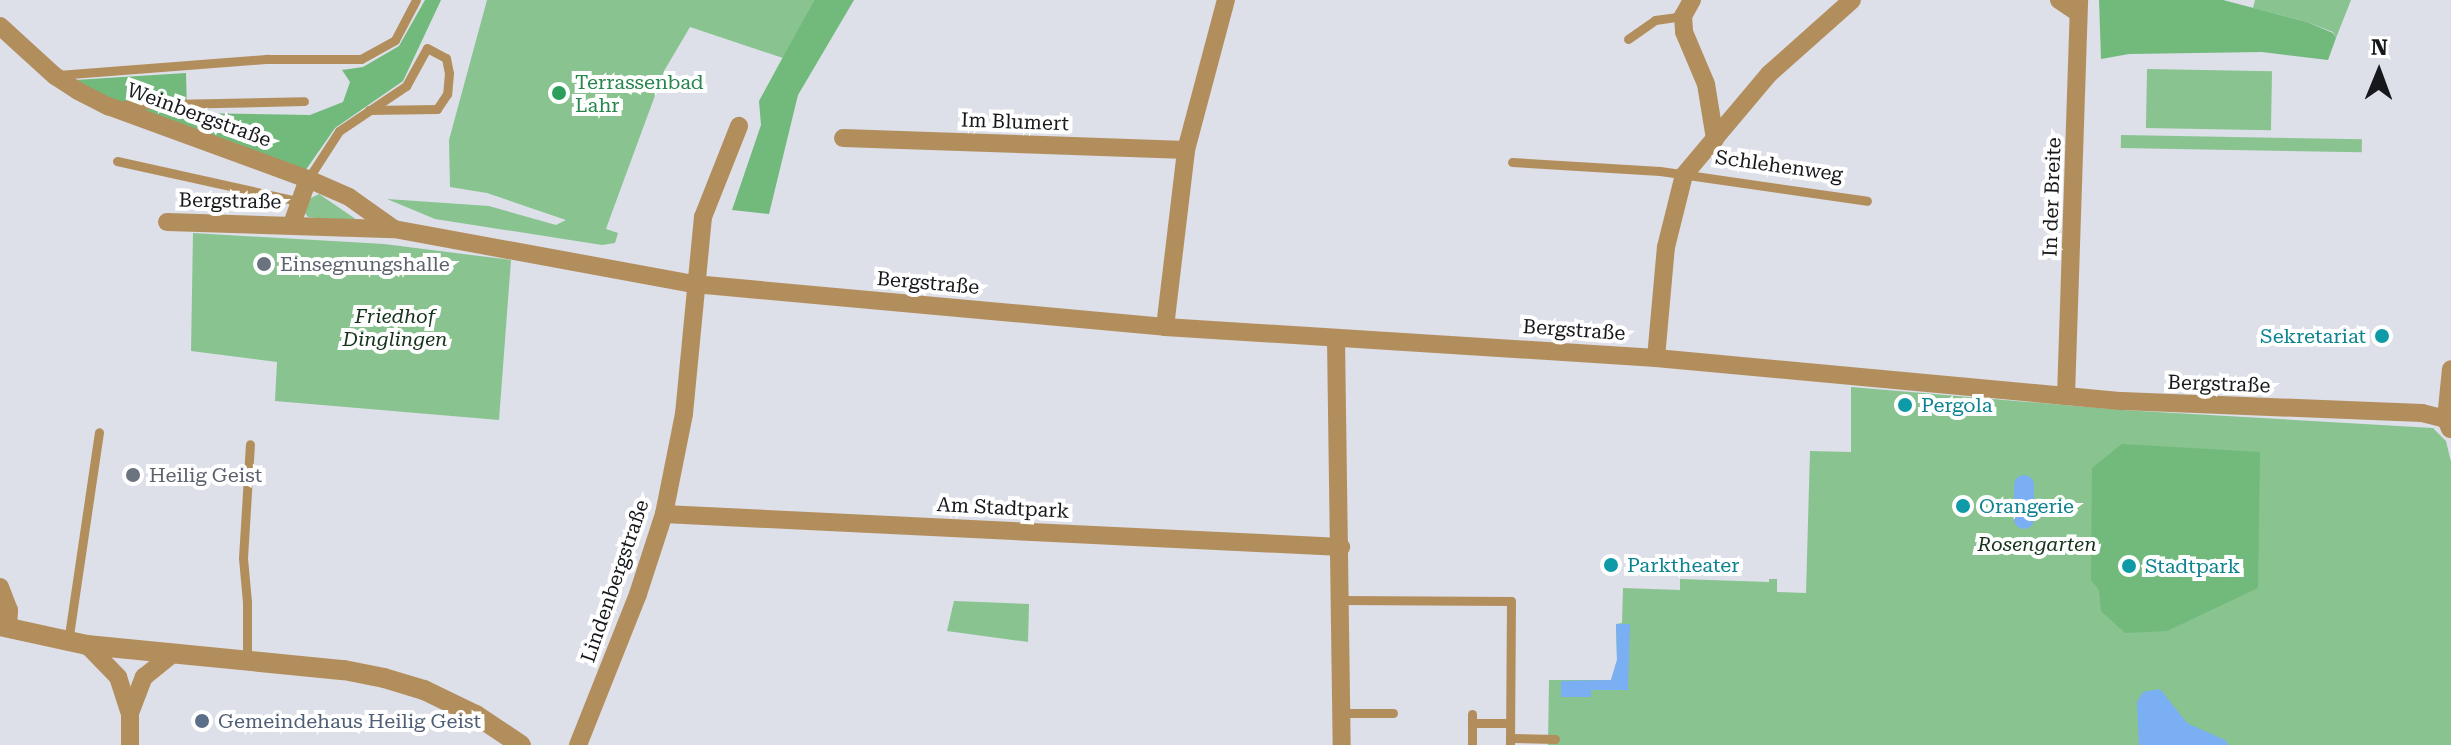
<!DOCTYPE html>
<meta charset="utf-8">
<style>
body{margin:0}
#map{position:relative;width:2451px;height:745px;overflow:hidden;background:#dddfe9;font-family:"Roboto Serif",serif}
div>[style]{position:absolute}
.green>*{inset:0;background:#88c390;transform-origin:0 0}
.forest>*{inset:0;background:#71ba7c}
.water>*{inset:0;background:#7aaff4}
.canal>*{height:20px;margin:-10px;padding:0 10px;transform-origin:10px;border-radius:10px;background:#7aaff4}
.service>*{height:9px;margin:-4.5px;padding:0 4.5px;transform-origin:4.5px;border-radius:4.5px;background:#b38e5d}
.minor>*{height:18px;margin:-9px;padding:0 9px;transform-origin:9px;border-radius:9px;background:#b38e5d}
.tertiary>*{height:20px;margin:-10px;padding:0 10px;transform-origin:10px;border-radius:10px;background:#b38e5d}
.dots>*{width:22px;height:22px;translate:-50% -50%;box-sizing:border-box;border:4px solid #fff;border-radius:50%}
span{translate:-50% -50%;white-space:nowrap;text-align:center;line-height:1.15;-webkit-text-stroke:8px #fff;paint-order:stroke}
.leisure-label{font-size:20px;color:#27864d}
.left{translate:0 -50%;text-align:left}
.street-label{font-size:20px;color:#17181b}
.worship-label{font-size:20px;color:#5b616d}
.park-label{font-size:20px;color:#14331a;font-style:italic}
.culture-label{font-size:20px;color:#0d838f}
.right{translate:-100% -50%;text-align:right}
.service-label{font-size:20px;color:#4e5e75}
.north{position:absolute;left:2339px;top:32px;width:80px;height:80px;-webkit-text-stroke:6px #fff;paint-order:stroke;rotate:1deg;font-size:22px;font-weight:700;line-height:32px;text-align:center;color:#17181b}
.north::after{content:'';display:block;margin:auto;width:28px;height:36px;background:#17181b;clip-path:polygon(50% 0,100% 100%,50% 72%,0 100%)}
</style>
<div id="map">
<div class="green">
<div style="clip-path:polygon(487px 0,814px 0,783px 58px,690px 27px,664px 71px,611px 215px,606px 229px,618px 233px,615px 243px,602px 245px,435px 219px,387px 199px,489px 206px,556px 225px,566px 220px,487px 193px,450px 187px,449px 140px)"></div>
<div style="clip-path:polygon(2255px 0,2351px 0,2336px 38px,2333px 32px,2307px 22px,2253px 8px)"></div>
<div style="left:2147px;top:69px;width:125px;height:59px;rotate:1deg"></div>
<div style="left:2121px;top:135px;width:241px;height:13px;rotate:1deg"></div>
<div style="clip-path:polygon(319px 194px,357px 220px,357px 223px,308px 217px,303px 210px,309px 199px)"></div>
<div style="clip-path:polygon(193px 233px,384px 244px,511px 260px,499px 420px,275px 401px,277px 362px,191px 351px)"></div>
<div style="clip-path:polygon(1851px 387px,2122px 410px,2433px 428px,2446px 441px,2451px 462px,2451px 745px,1548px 745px,1549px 680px,1611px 680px,1617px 660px,1616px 624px,1622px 623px,1623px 588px,1680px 590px,1680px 579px,1769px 582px,1769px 579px,1777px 579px,1777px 592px,1806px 593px,1810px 451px,1851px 452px)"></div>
<div style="clip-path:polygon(954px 601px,1029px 604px,1028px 642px,947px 631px)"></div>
</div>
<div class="forest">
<div style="clip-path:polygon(425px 0,441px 0,403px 81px,335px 128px,305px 171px,130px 110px,75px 80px,186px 73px,187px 113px,310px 115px,343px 102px,350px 82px,342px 70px,363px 67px,399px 46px)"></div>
<div style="clip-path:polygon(814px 0,854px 0,798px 95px,769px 214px,732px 210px,761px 125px,759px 101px)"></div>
<div style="clip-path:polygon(2099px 0,2223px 0,2307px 22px,2333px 33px,2336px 38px,2328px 60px,2262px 52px,2129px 54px,2101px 59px)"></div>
<div style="clip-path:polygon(2122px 444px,2260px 452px,2258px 588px,2167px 631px,2125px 633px,2101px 611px,2099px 590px,2091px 580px,2092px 468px)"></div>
</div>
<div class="water">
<div style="clip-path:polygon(1616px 624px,1630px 624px,1628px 690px,1591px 690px,1591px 697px,1561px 697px,1561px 681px,1611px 680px,1617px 660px)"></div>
<div style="clip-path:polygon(2160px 689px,2187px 723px,2225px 740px,2229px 745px,2139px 745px,2137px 702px,2143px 692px)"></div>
</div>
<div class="canal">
<div style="left:2024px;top:485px;width:34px;rotate:90deg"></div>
</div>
<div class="service">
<div style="left:1628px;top:39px;width:33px;rotate:-35deg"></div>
<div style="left:1655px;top:20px;width:28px;rotate:-8deg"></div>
<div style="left:58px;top:75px;width:211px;rotate:-4.4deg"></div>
<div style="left:268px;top:59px;width:93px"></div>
<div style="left:361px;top:59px;width:39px;rotate:-29deg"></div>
<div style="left:395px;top:40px;width:45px;rotate:-62.3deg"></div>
<div style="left:119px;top:105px;width:185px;rotate:-1.2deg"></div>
<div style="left:117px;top:161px;width:184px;rotate:12.5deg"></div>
<div style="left:1512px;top:162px;width:148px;rotate:3.5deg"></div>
<div style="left:1660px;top:171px;width:209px;rotate:8.2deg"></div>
<div style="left:308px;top:179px;width:57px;rotate:-57.1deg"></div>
<div style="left:339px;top:131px;width:81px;rotate:-33.9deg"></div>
<div style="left:406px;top:86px;width:43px;rotate:-61.1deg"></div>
<div style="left:427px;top:48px;width:21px;rotate:28deg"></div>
<div style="left:446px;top:58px;width:15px;rotate:79deg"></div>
<div style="left:449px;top:73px;width:21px;rotate:95deg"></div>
<div style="left:447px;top:94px;width:18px;rotate:124deg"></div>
<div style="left:437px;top:109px;width:68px;rotate:179.2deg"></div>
<div style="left:1342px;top:600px;width:169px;rotate:0.3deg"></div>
<div style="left:1511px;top:601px;width:144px;rotate:90.4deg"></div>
<div style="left:68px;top:642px;width:212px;rotate:-81.6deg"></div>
<div style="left:247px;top:660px;width:58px;rotate:-90deg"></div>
<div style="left:247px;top:602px;width:44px;rotate:-95.2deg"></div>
<div style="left:243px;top:558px;width:114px;rotate:-86.5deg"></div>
<div style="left:1342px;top:713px;width:51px"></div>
<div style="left:1472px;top:723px;width:38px"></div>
<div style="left:1510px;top:738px;width:45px;rotate:1.3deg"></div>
<div style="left:1472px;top:745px;width:31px;rotate:-90deg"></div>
</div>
<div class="minor">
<div style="left:1692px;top:0;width:18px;rotate:119deg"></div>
<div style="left:1683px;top:16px;width:16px;rotate:86deg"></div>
<div style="left:1684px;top:32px;width:56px;rotate:67.1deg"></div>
<div style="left:1706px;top:84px;width:56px;rotate:80.7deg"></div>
<div style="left:2059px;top:0;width:22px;rotate:34deg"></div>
<div style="left:0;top:26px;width:74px;rotate:42.3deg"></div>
<div style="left:55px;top:76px;width:27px;rotate:33deg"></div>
<div style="left:78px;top:91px;width:34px;rotate:27deg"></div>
<div style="left:108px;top:106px;width:213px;rotate:20.1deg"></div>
<div style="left:308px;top:179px;width:45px;rotate:23.7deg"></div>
<div style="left:349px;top:197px;width:55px;rotate:35.4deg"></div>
<div style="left:843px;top:138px;width:343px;rotate:2deg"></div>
<div style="left:167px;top:222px;width:227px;rotate:1.8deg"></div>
<div style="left:394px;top:229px;width:305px;rotate:10.4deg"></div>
<div style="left:694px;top:284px;width:473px;rotate:5.2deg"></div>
<div style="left:1165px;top:327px;width:492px;rotate:3.6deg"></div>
<div style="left:1656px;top:358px;width:468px;rotate:5.3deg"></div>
<div style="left:2122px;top:401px;width:300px;rotate:2.3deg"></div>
<div style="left:2422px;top:413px;width:30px;rotate:14deg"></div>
<div style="left:292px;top:224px;width:48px;rotate:-70.4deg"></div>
<div style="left:1165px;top:327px;width:178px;rotate:-83.2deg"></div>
<div style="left:1186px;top:150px;width:155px;rotate:-75.1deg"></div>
<div style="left:1336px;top:339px;width:406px;rotate:89.2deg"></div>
<div style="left:1656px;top:358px;width:111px;rotate:-84.9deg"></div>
<div style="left:1666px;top:247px;width:74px;rotate:-76deg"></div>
<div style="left:1684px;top:175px;width:132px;rotate:-49.9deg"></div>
<div style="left:1769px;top:74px;width:111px;rotate:-41.7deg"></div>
<div style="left:2066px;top:396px;width:396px;rotate:-88.1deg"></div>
<div style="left:2450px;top:429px;width:11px;rotate:-112deg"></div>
<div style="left:2446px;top:419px;width:50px;rotate:-84.3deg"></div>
<div style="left:664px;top:514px;width:678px;rotate:2.79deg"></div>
<div style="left:0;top:587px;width:25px;rotate:69deg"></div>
<div style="left:9px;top:610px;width:18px;rotate:93deg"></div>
<div style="left:87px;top:645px;width:45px;rotate:45.9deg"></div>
<div style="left:118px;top:677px;width:38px;rotate:72deg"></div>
<div style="left:130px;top:713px;width:32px;rotate:90deg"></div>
<div style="left:130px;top:713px;width:39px;rotate:-69deg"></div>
<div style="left:144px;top:677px;width:35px;rotate:-39deg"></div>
<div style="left:578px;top:745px;width:162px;rotate:-68.3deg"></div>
<div style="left:638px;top:594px;width:84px;rotate:-72deg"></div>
<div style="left:664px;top:514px;width:102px;rotate:-78.7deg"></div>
<div style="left:684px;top:414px;width:198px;rotate:-84.5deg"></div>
<div style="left:703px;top:217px;width:98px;rotate:-68.4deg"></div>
</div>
<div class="tertiary">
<div style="left:0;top:626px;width:89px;rotate:12.3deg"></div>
<div style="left:87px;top:645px;width:258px;rotate:5.6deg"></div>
<div style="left:344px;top:670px;width:41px;rotate:11.3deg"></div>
<div style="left:384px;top:678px;width:42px;rotate:16.7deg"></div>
<div style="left:424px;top:690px;width:58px;rotate:25.7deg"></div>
<div style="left:476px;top:715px;width:54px;rotate:33.7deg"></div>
</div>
<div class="dots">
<div style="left:559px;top:93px;background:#2e9e5b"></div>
<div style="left:264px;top:264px;background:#6b7280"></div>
<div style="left:2382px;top:336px;background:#0f9aa8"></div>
<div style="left:1905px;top:405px;background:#0f9aa8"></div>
<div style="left:133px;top:475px;background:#6b7280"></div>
<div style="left:1963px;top:506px;background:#0f9aa8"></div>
<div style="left:1611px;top:565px;background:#0f9aa8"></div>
<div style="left:2129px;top:566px;background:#0f9aa8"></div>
<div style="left:202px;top:721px;background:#5c6f8a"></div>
</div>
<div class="leisure-label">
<span class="left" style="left:575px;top:94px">Terrassenbad<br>Lahr</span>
</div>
<div class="street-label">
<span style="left:199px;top:115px;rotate:20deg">Weinbergstraße</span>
<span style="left:1015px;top:122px;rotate:2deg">Im Blumert</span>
<span style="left:1779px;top:166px;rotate:8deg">Schlehenweg</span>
<span style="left:2052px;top:197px;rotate:-88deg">In der Breite</span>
<span style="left:230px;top:201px;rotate:1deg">Bergstraße</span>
<span style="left:928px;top:283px;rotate:5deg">Bergstraße</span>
<span style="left:1574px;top:330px;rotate:4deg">Bergstraße</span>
<span style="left:2219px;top:384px;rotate:2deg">Bergstraße</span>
<span style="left:1003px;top:508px;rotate:3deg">Am Stadtpark</span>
<span style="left:615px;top:581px;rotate:-71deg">Lindenbergstraße</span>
</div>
<div class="worship-label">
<span class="left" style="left:280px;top:264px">Einsegnungshalle</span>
<span class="left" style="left:149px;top:475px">Heilig Geist</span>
</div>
<div class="park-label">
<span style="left:395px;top:328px">Friedhof<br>Dinglingen</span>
<span style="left:2037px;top:544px">Rosengarten</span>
</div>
<div class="culture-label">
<span class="right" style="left:2366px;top:336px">Sekretariat</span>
<span class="left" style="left:1921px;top:405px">Pergola</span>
<span class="left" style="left:1979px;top:506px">Orangerie</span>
<span class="left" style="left:1627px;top:565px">Parktheater</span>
<span class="left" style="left:2145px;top:566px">Stadtpark</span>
</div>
<div class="service-label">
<span class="left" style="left:218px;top:721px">Gemeindehaus Heilig Geist</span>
</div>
<div class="north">N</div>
</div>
